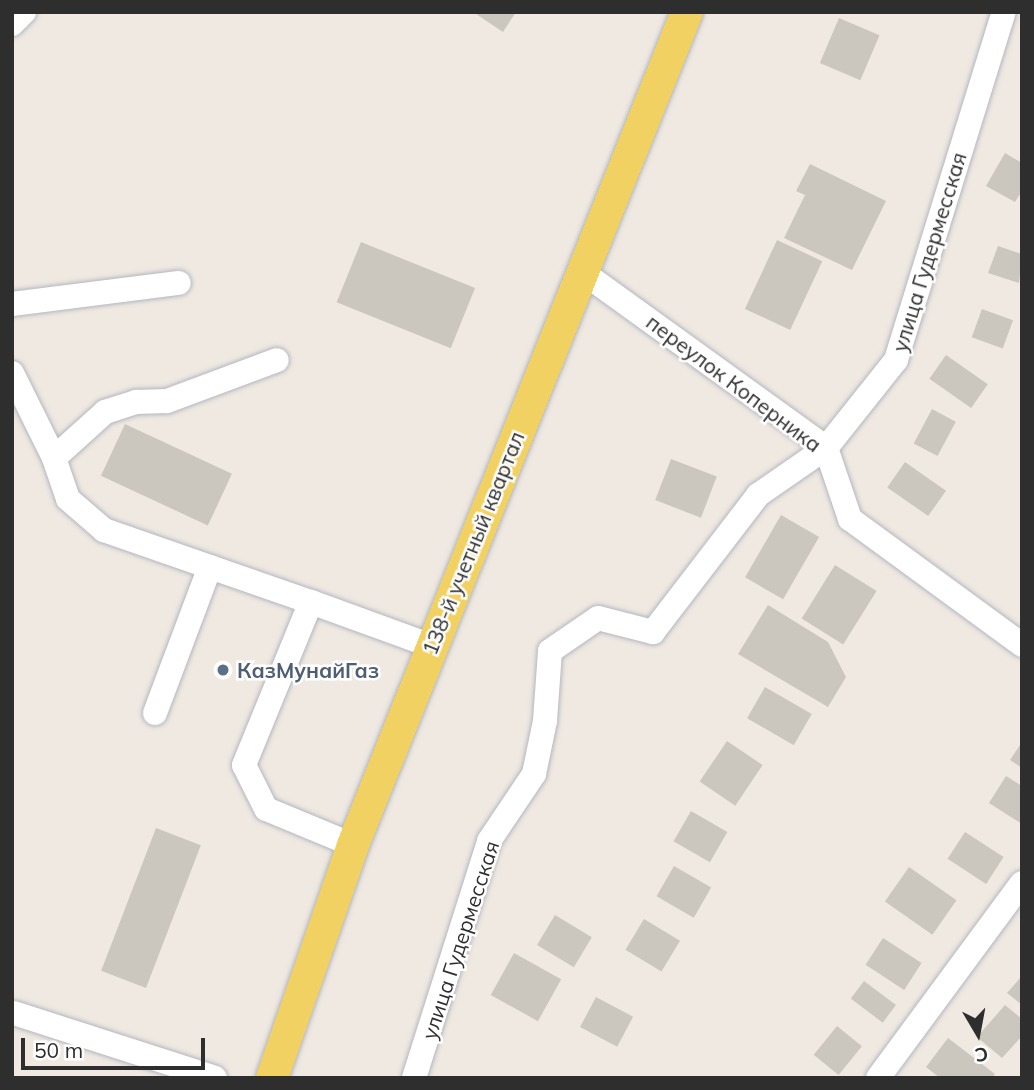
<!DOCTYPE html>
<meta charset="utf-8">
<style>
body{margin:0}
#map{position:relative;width:1034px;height:1090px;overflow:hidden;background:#efe9e1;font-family:Mulish,sans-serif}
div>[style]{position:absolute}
.building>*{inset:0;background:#cbc7bf;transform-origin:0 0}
.roads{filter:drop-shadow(0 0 2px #b4b7c1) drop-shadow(0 0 2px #b4b7c1)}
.minor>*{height:24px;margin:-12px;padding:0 12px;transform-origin:12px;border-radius:12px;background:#fff}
.major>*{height:32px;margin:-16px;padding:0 16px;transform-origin:16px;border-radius:16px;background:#f2d163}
.dots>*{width:19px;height:19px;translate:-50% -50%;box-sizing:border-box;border:4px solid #fff;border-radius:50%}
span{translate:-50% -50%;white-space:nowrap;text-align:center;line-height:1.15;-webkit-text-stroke:5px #fff;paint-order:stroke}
.street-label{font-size:21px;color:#2e2e2e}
.service-label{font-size:21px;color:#4e5e75;font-weight:700}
.left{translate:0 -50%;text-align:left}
.frame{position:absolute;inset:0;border:14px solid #2e2e2e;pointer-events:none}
.north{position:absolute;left:943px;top:999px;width:70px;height:70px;-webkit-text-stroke:5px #fff;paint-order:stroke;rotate:170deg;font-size:19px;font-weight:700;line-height:28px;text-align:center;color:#2e2e2e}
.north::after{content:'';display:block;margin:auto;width:24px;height:32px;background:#2e2e2e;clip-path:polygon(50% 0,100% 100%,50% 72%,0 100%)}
.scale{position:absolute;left:21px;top:1038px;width:184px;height:32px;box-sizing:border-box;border:4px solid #2e2e2e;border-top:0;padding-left:9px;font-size:21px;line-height:24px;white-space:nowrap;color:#2e2e2e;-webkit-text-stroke:5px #fff;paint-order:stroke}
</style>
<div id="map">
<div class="building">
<div style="clip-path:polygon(473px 12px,516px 12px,503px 32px)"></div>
<div style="left:839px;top:18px;width:44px;height:49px;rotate:23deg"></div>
<div style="clip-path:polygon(1005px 153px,1022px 163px,1022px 191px,1015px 202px,986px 186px)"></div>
<div style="clip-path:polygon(810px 164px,886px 201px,852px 270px,784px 238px,805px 195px,796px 191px)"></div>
<div style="left:777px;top:240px;width:50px;height:76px;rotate:25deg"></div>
<div style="left:361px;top:242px;width:123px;height:65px;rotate:22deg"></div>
<div style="clip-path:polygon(998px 246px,1022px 254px,1019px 283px,988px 273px)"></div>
<div style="left:982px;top:309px;width:33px;height:30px;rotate:20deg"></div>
<div style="left:946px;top:355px;width:51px;height:29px;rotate:35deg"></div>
<div style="left:932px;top:409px;width:27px;height:39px;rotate:28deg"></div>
<div style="left:125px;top:424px;width:118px;height:57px;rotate:25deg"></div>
<div style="left:671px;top:459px;width:49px;height:44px;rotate:21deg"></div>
<div style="left:905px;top:462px;width:50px;height:31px;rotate:35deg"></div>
<div style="left:781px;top:515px;width:44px;height:72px;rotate:30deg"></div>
<div style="left:835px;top:565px;width:49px;height:63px;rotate:32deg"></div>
<div style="clip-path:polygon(768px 605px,828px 642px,846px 677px,828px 707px,738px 654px)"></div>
<div style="left:765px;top:687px;width:54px;height:36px;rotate:30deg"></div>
<div style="left:727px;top:741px;width:43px;height:49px;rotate:34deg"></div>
<div style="clip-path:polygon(1022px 742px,1022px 768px,1010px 760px)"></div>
<div style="clip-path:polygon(1006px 776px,1022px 786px,1022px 824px,989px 803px)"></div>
<div style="left:691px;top:811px;width:42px;height:35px;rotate:30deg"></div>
<div style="left:156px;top:828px;width:48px;height:153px;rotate:21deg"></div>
<div style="left:965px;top:832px;width:46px;height:32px;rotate:33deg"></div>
<div style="left:674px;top:866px;width:43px;height:35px;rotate:30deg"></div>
<div style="left:909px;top:867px;width:58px;height:42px;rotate:35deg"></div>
<div style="left:555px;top:915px;width:43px;height:35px;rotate:31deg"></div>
<div style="left:644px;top:919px;width:42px;height:36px;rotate:31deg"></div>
<div style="left:883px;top:938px;width:46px;height:32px;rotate:33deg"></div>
<div style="left:514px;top:953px;width:54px;height:48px;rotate:29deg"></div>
<div style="clip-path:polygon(1022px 976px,1022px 1005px,1007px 993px)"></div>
<div style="left:864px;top:981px;width:40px;height:22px;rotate:37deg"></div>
<div style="left:596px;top:997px;width:42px;height:34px;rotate:28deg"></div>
<div style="clip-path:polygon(1005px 1005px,1022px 1019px,1022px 1036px,1002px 1058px,977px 1037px)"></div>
<div style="left:837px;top:1026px;width:32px;height:37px;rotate:39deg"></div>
<div style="clip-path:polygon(948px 1038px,995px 1074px,992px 1078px,940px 1078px,926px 1067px)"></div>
</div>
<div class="roads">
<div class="minor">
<div style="left:12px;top:24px;width:17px;rotate:-45deg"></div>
<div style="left:581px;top:271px;width:302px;rotate:35.8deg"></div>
<div style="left:826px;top:448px;width:75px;rotate:71.3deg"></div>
<div style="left:850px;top:519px;width:213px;rotate:36.2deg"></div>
<div style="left:12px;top:304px;width:168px;rotate:-7.2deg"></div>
<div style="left:12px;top:373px;width:95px;rotate:63.7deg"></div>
<div style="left:54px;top:458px;width:43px;rotate:71.1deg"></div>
<div style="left:68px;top:499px;width:48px;rotate:40.7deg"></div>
<div style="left:104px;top:530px;width:219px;rotate:19.2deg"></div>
<div style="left:54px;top:458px;width:69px;rotate:-42deg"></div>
<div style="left:105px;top:412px;width:33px;rotate:-18deg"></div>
<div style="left:136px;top:402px;width:31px;rotate:-2deg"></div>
<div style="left:167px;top:401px;width:117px;rotate:-20.4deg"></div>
<div style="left:155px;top:713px;width:156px;rotate:-69.4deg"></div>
<div style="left:353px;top:845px;width:94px;rotate:-157.5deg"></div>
<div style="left:266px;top:809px;width:49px;rotate:-116.6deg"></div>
<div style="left:244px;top:765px;width:176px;rotate:-67.7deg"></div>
<div style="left:311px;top:602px;width:129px;rotate:20deg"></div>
<div style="left:14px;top:1013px;width:211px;rotate:17.9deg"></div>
<div style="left:414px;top:1078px;width:249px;rotate:-72.4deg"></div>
<div style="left:489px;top:841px;width:81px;rotate:-56.1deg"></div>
<div style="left:534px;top:774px;width:54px;rotate:-78.3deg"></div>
<div style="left:545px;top:721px;width:70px;rotate:-85.9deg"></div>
<div style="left:550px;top:651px;width:58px;rotate:-34.5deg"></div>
<div style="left:598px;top:618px;width:57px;rotate:14.3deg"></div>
<div style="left:653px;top:632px;width:173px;rotate:-52.5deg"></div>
<div style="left:758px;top:495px;width:83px;rotate:-34.7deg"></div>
<div style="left:826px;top:448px;width:112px;rotate:-51.5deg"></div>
<div style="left:896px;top:360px;width:364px;rotate:-72.8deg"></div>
<div style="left:878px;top:1078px;width:242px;rotate:-53.6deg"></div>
</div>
<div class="major">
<div style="left:272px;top:1078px;width:247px;rotate:-70.8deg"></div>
<div style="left:353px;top:845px;width:897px;rotate:-68.15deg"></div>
</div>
</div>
<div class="dots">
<div style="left:223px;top:670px;background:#5c6f8a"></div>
</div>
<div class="street-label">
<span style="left:929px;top:252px;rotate:-73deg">улица Гудермесская</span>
<span style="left:734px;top:383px;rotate:37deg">переулок Коперника</span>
<span style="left:473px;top:543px;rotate:-68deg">138-й учетный квартал</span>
<span style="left:460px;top:940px;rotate:-72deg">улица Гудермесская</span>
</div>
<div class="service-label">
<span class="left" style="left:237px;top:670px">КазМунайГаз</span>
</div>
<div class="frame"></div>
<div class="north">С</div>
<div class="scale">50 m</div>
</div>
